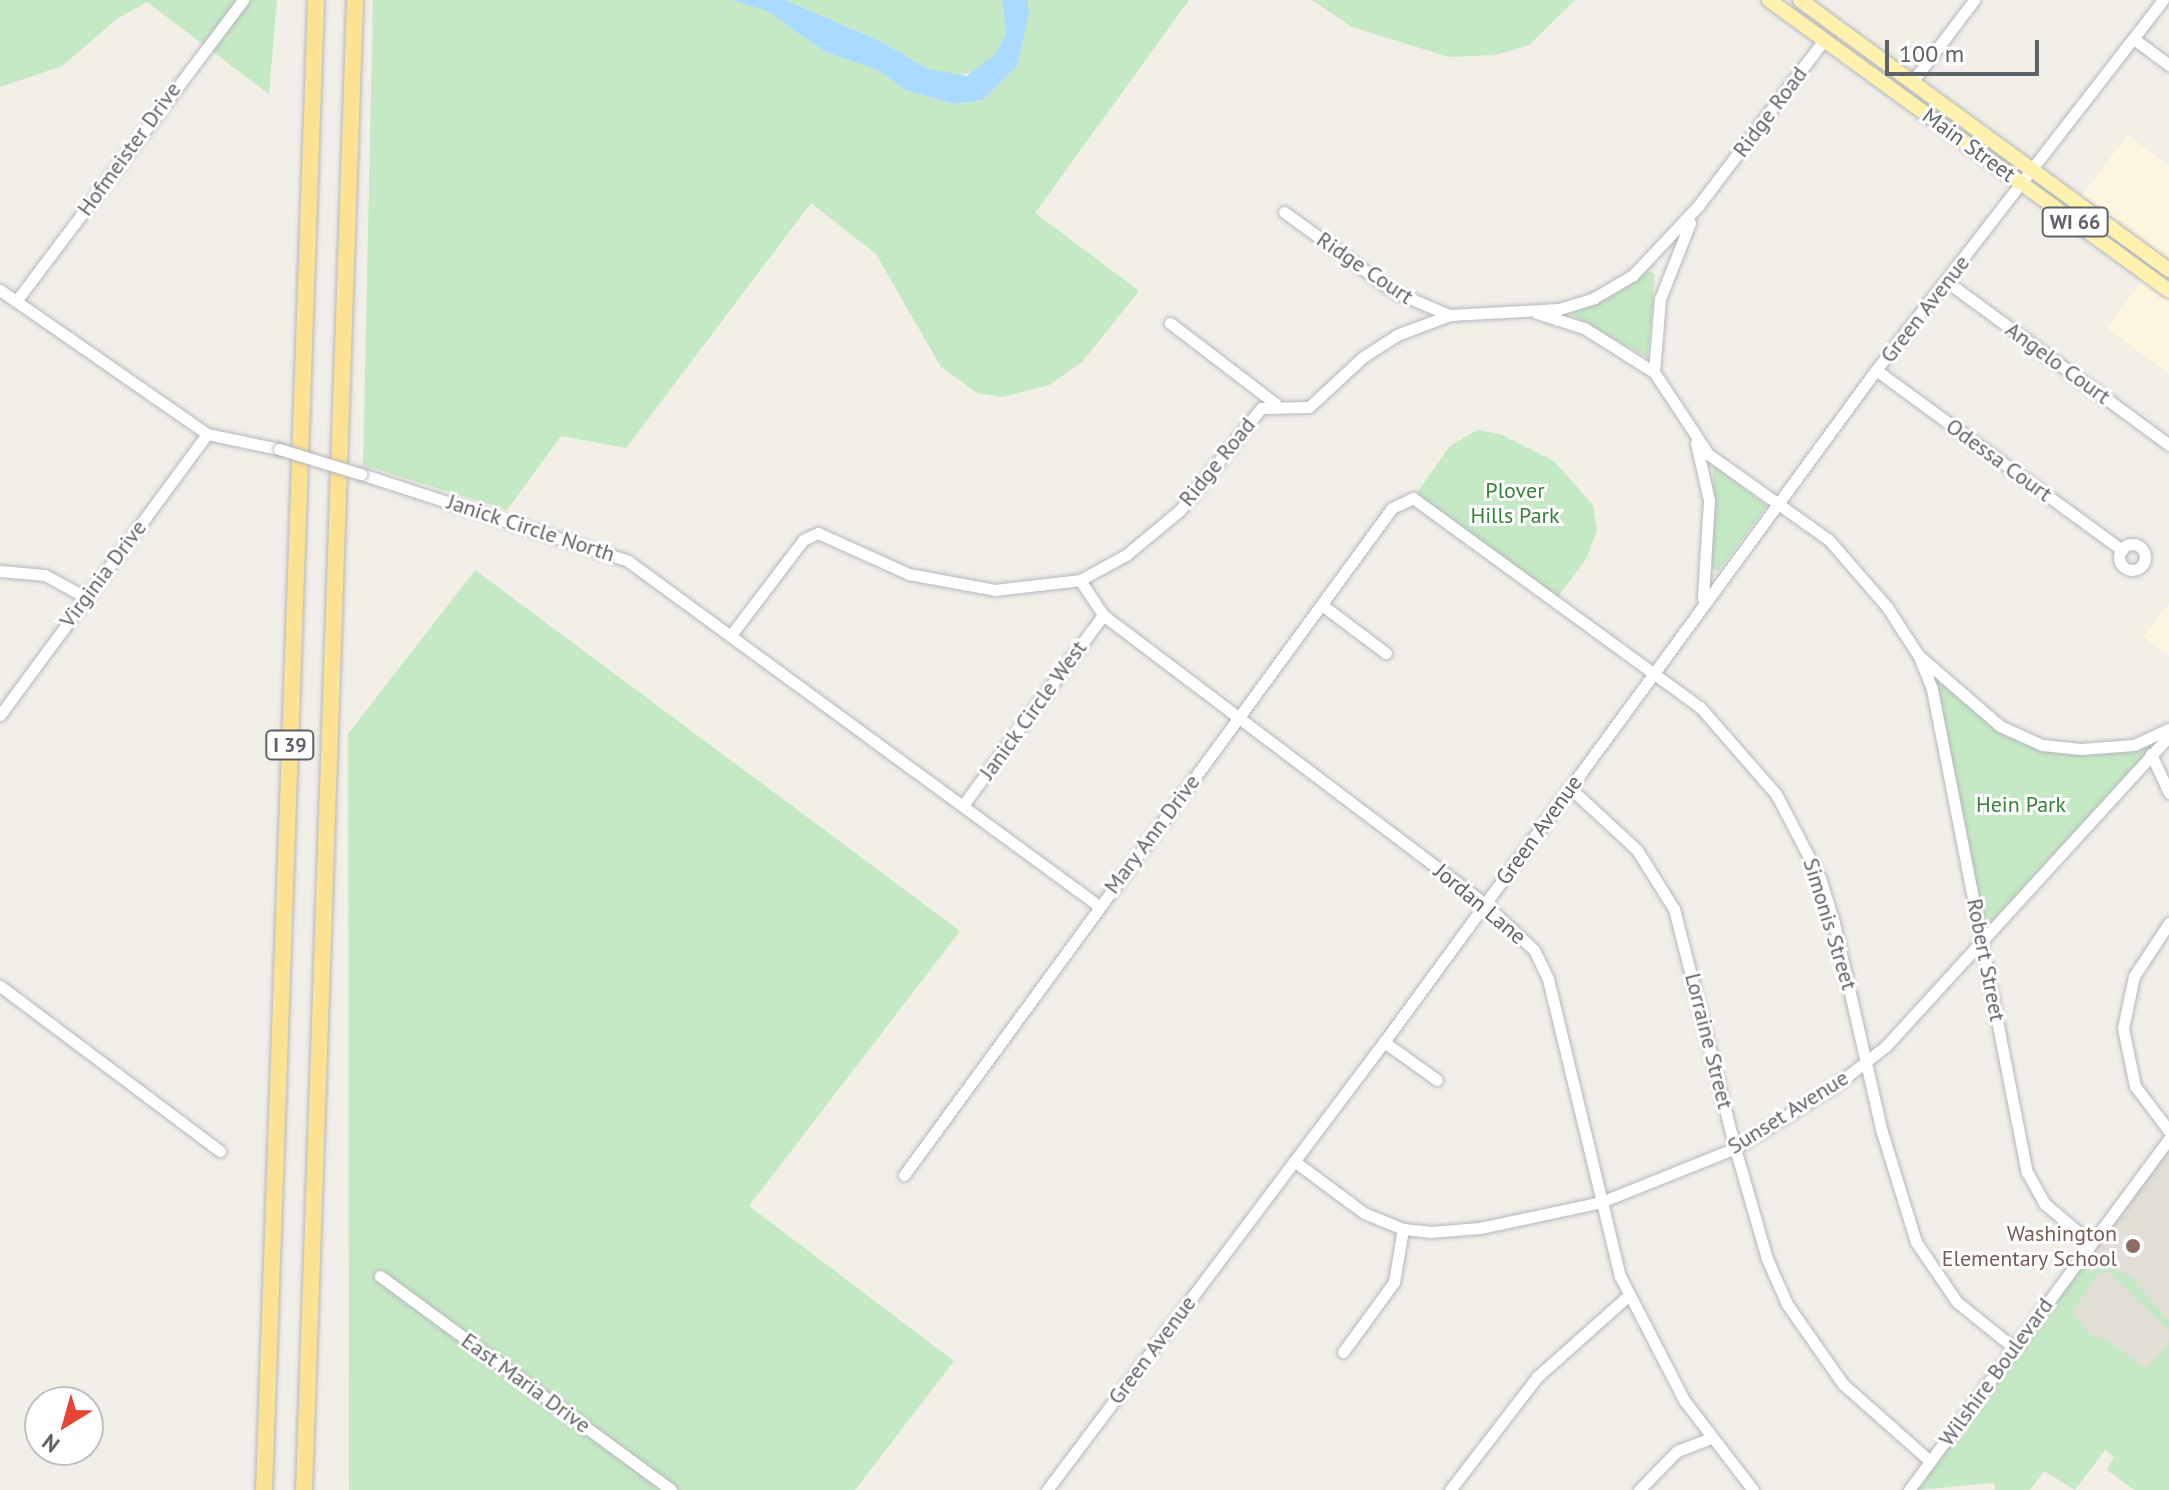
<!DOCTYPE html>
<style>
body{margin:0}
#map{position:relative;width:2169px;height:1490px;overflow:hidden;background:#f1efe8;font-family:"PT Sans",sans-serif}
div>[style]{position:absolute}
.commercial>*{inset:0;background:#fef7e0}
.education>*{inset:0;background:#e1ded6}
.green>*{inset:0;background:#c5e8c5}
.water>*{inset:0;background:#aadaff}
.roads{filter:drop-shadow(0 0 2px #b5b8bc) drop-shadow(0 0 2px #b5b8bc)}
.minor>*{height:11px;margin:-5.5px;padding:0 5.5px;transform-origin:5.5px;border-radius:5.5px;background:#fff}
.minor>.ring{margin:-5.5px;padding:0;box-sizing:content-box;background:none;border:11px solid #fff;border-radius:50%}
.major>*{height:14px;margin:-7px;padding:0 7px;transform-origin:7px;border-radius:7px;background:#fff2af}
.highway>*{height:16px;margin:-8px;padding:0 8px;transform-origin:8px;border-radius:8px;background:#fde293}
.bridges{filter:drop-shadow(0 0 2px #b5b8bc) drop-shadow(0 0 2px #b5b8bc)}
.minor-bridge>*{height:11px;margin:-5.5px;padding:0 5.5px;transform-origin:5.5px;border-radius:5.5px;background:#fff}
.dots>*{width:22px;height:22px;translate:-50% -50%;box-sizing:border-box;border:4px solid #fff;border-radius:50%}
span{translate:-50% -50%;white-space:nowrap;text-align:center;line-height:1.15;-webkit-text-stroke:6px #fff;paint-order:stroke}
.shield-label span{padding:2px 6px;background:#fff;border:2px solid;border-radius:6px;-webkit-text-stroke-width:0}
.shield-label{font-size:20px;color:#5f6368;font-weight:700}
.street-label{font-size:22px;color:#5f6368}
.park-label{font-size:22px;color:#348238}
.education-label{font-size:22px;color:#785e54}
.right{translate:-100% -50%;text-align:right}
.north{position:absolute;left:24px;top:1386px;width:80px;height:80px;box-sizing:border-box;background:#fff;border:2px solid #bfc1c3;border-radius:50%;rotate:217deg;font-size:22px;font-weight:700;line-height:32px;text-align:center;color:#5f6368}
.north::after{content:'';display:block;margin:auto;width:28px;height:36px;background:#ea4335;clip-path:polygon(50% 0,100% 100%,50% 72%,0 100%)}
.scale{position:absolute;left:1885px;top:40px;width:154px;height:36px;box-sizing:border-box;border:4px solid #5f6368;border-top:0;padding-left:10px;font-size:24px;line-height:28px;white-space:nowrap;color:#5f6368;-webkit-text-stroke:6px #fff;paint-order:stroke}
</style>
<div id="map">
<div class="commercial">
<div style="clip-path:polygon(2128px 135px,2169px 166px,2169px 260px,2082px 195px)"></div>
<div style="clip-path:polygon(2143px 279px,2169px 298px,2169px 374px,2107px 328px)"></div>
<div style="clip-path:polygon(2169px 603px,2169px 657px,2143px 637px)"></div>
</div>
<div class="education">
<div style="clip-path:polygon(2169px 1150px,2169px 1490px,2002px 1375px)"></div>
</div>
<div class="green">
<div style="clip-path:polygon(0 0,277px 0,269px 94px,147px 2px,118px 18px,62px 66px,0 87px)"></div>
<div style="clip-path:polygon(373px 0,740px 0,765px 10px,825px 52px,878px 70px,905px 90px,954px 104px,983px 100px,1017px 66px,1027px 0,1189px 0,1035px 213px,1139px 291px,1082px 362px,1049px 385px,1003px 397px,977px 393px,941px 367px,876px 254px,811px 203px,626px 448px,561px 436px,507px 510px,363px 465px)"></div>
<div style="clip-path:polygon(785px 0,1002px 0,1006px 33px,996px 54px,977px 72px,957px 75px,928px 69px,880px 41px)"></div>
<div style="clip-path:polygon(1312px 0,1575px 0,1529px 45px,1495px 55px,1449px 57px,1352px 27px)"></div>
<div style="clip-path:polygon(1648px 271px,1655px 274px,1648px 358px,1570px 314px)"></div>
<div style="clip-path:polygon(1477px 430px,1500px 434px,1554px 461px,1593px 505px,1597px 531px,1586px 559px,1555px 601px,1413px 498px,1450px 446px)"></div>
<div style="clip-path:polygon(1713px 465px,1767px 506px,1718px 572px,1712px 567px)"></div>
<div style="clip-path:polygon(475px 570px,960px 931px,749px 1206px,954px 1361px,855px 1490px,349px 1490px,348px 734px)"></div>
<div style="clip-path:polygon(1918px 655px,2021px 737px,2103px 749px,2169px 729px,1982px 946px,1945px 753px)"></div>
<div style="clip-path:polygon(2105px 1265px,2130px 1276px,2169px 1321px,2169px 1331px,2108px 1271px,2098px 1274px,2072px 1311px,2091px 1337px,2104px 1338px,2146px 1369px,2169px 1342px,2169px 1490px,2134px 1490px,2107px 1470px,2114px 1457px,2105px 1450px,2075px 1490px,2044px 1471px,2030px 1490px,1995px 1490px,1994px 1483px,1916px 1490px,2082px 1267px,2090px 1273px)"></div>
</div>
<div class="water">
<div style="clip-path:polygon(731px 0,785px 0,880px 41px,928px 69px,967px 76px,996px 53px,1006px 33px,1002px 0,1027px 0,1029px 12px,1017px 66px,983px 100px,954px 104px,905px 90px,878px 70px,825px 52px,765px 10px)"></div>
</div>
<div class="roads">
<div class="minor">
<div style="left:2134px;top:39px;width:44px;rotate:36.6deg"></div>
<div style="left:1912px;top:82px;width:103px;rotate:-52.9deg"></div>
<div style="left:1284px;top:212px;width:135px;rotate:35.9deg"></div>
<div style="left:1393px;top:291px;width:61px;rotate:23.2deg"></div>
<div style="left:1946px;top:281px;width:277px;rotate:36.3deg"></div>
<div style="left:0;top:290px;width:252px;rotate:34.8deg"></div>
<div style="left:207px;top:434px;width:74px;rotate:11.8deg"></div>
<div style="left:17px;top:300px;width:376px;rotate:-53deg"></div>
<div style="left:1537px;top:313px;width:49px;rotate:17.7deg"></div>
<div style="left:1584px;top:328px;width:83px;rotate:32.2deg"></div>
<div style="left:1654px;top:372px;width:98px;rotate:56.6deg"></div>
<div style="left:1708px;top:454px;width:148px;rotate:35.4deg"></div>
<div style="left:1829px;top:540px;width:89px;rotate:49.1deg"></div>
<div style="left:1887px;top:607px;width:57px;rotate:57.1deg"></div>
<div style="left:1918px;top:655px;width:108px;rotate:40.9deg"></div>
<div style="left:2000px;top:726px;width:46px;rotate:24.3deg"></div>
<div style="left:2042px;top:745px;width:39px;rotate:6deg"></div>
<div style="left:2081px;top:749px;width:53px;rotate:-4.3deg"></div>
<div style="left:2134px;top:745px;width:38px;rotate:-25deg"></div>
<div style="left:1170px;top:323px;width:133px;rotate:37.4deg"></div>
<div style="left:1876px;top:370px;width:305px;rotate:36.2deg"></div>
<div style="left:1654px;top:372px;width:73px;rotate:-85.3deg"></div>
<div style="left:1660px;top:299px;width:82px;rotate:-68.5deg"></div>
<div style="left:1696px;top:443px;width:58px;rotate:77.2deg"></div>
<div style="left:1709px;top:500px;width:99px;rotate:93.5deg"></div>
<div style="left:361px;top:474px;width:281px;rotate:18deg"></div>
<div style="left:628px;top:561px;width:584px;rotate:36.22deg"></div>
<div class="ring" style="left:2119px;top:544px;width:15px;height:15px"></div>
<div style="left:0;top:571px;width:45px;rotate:5.1deg"></div>
<div style="left:45px;top:575px;width:46px;rotate:28.8deg"></div>
<div style="left:1080px;top:580px;width:42px;rotate:56.7deg"></div>
<div style="left:1103px;top:615px;width:479px;rotate:37.1deg"></div>
<div style="left:1485px;top:904px;width:67px;rotate:43.2deg"></div>
<div style="left:1534px;top:950px;width:32px;rotate:64deg"></div>
<div style="left:1548px;top:979px;width:306px;rotate:76.4deg"></div>
<div style="left:1620px;top:1276px;width:140px;rotate:62.7deg"></div>
<div style="left:1684px;top:1400px;width:113px;rotate:52.5deg"></div>
<div style="left:1322px;top:605px;width:80px;rotate:36.9deg"></div>
<div style="left:731px;top:635px;width:119px;rotate:-52.8deg"></div>
<div style="left:803px;top:540px;width:17px;rotate:-25deg"></div>
<div style="left:818px;top:533px;width:100px;rotate:24.3deg"></div>
<div style="left:909px;top:574px;width:87px;rotate:10.5deg"></div>
<div style="left:995px;top:590px;width:86px;rotate:-6.7deg"></div>
<div style="left:1080px;top:580px;width:52px;rotate:-28.5deg"></div>
<div style="left:1126px;top:555px;width:70px;rotate:-39.8deg"></div>
<div style="left:1180px;top:510px;width:130px;rotate:-51.5deg"></div>
<div style="left:1261px;top:408px;width:48px;rotate:-1.2deg"></div>
<div style="left:1309px;top:407px;width:74px;rotate:-42.8deg"></div>
<div style="left:1363px;top:357px;width:40px;rotate:-32.9deg"></div>
<div style="left:1397px;top:335px;width:57px;rotate:-20.7deg"></div>
<div style="left:1450px;top:315px;width:109px;rotate:-3.2deg"></div>
<div style="left:1559px;top:309px;width:37px;rotate:-17deg"></div>
<div style="left:1594px;top:298px;width:45px;rotate:-30.5deg"></div>
<div style="left:1633px;top:275px;width:95px;rotate:-46.7deg"></div>
<div style="left:1698px;top:206px;width:208px;rotate:-52.8deg"></div>
<div style="left:1920px;top:659px;width:32px;rotate:68deg"></div>
<div style="left:1932px;top:689px;width:492px;rotate:78.9deg"></div>
<div style="left:2027px;top:1172px;width:37px;rotate:61deg"></div>
<div style="left:2045px;top:1204px;width:60px;rotate:40.3deg"></div>
<div style="left:0;top:715px;width:349px;rotate:-53.6deg"></div>
<div style="left:2151px;top:754px;width:43px;rotate:65.2deg"></div>
<div style="left:1570px;top:788px;width:91px;rotate:42.8deg"></div>
<div style="left:1637px;top:850px;width:70px;rotate:57.9deg"></div>
<div style="left:1674px;top:909px;width:247px;rotate:75.7deg"></div>
<div style="left:1735px;top:1148px;width:116px;rotate:73.9deg"></div>
<div style="left:1767px;top:1259px;width:49px;rotate:66deg"></div>
<div style="left:1787px;top:1304px;width:98px;rotate:55deg"></div>
<div style="left:1843px;top:1384px;width:116px;rotate:41.5deg"></div>
<div style="left:963px;top:805px;width:236px;rotate:-53.6deg"></div>
<div style="left:2169px;top:923px;width:64px;rotate:123.4deg"></div>
<div style="left:2134px;top:976px;width:53px;rotate:101.9deg"></div>
<div style="left:2123px;top:1028px;width:59px;rotate:78.3deg"></div>
<div style="left:2135px;top:1086px;width:56px;rotate:52.9deg"></div>
<div style="left:0;top:986px;width:275px;rotate:36.9deg"></div>
<div style="left:1384px;top:1042px;width:65px;rotate:35.6deg"></div>
<div style="left:1294px;top:1161px;width:87px;rotate:36.6deg"></div>
<div style="left:1364px;top:1213px;width:42px;rotate:22.3deg"></div>
<div style="left:1403px;top:1229px;width:27px;rotate:6deg"></div>
<div style="left:1430px;top:1232px;width:50px;rotate:-4.6deg"></div>
<div style="left:1480px;top:1228px;width:124px;rotate:-12.1deg"></div>
<div style="left:1601px;top:1202px;width:144px;rotate:-21.9deg"></div>
<div style="left:1735px;top:1148px;width:119px;rotate:-32deg"></div>
<div style="left:1836px;top:1085px;width:63px;rotate:-38deg"></div>
<div style="left:1886px;top:1046px;width:420px;rotate:-47.6deg"></div>
<div style="left:904px;top:1175px;width:826px;rotate:-53.81deg"></div>
<div style="left:1392px;top:508px;width:23px;rotate:-25deg"></div>
<div style="left:1413px;top:498px;width:355px;rotate:36.1deg"></div>
<div style="left:1700px;top:707px;width:116px;rotate:48.9deg"></div>
<div style="left:1776px;top:794px;width:95px;rotate:62.4deg"></div>
<div style="left:1820px;top:878px;width:47px;rotate:72.7deg"></div>
<div style="left:1834px;top:923px;width:214px;rotate:77.1deg"></div>
<div style="left:1882px;top:1132px;width:115px;rotate:72.8deg"></div>
<div style="left:1916px;top:1242px;width:73px;rotate:55.7deg"></div>
<div style="left:1957px;top:1302px;width:73px;rotate:38.9deg"></div>
<div style="left:380px;top:1276px;width:361px;rotate:36.3deg"></div>
<div style="left:1343px;top:1352px;width:87px;rotate:-53.9deg"></div>
<div style="left:1394px;top:1282px;width:54px;rotate:-80.4deg"></div>
<div style="left:1047px;top:1490px;width:561px;rotate:-53.05deg"></div>
<div style="left:1384px;top:1042px;width:833px;rotate:-53.79deg"></div>
<div style="left:1876px;top:370px;width:468px;rotate:-52.2deg"></div>
<div style="left:1450px;top:1490px;width:143px;rotate:-52.4deg"></div>
<div style="left:1537px;top:1377px;width:122px;rotate:-41.7deg"></div>
<div style="left:1639px;top:1490px;width:54px;rotate:-45.7deg"></div>
<div style="left:1677px;top:1451px;width:34px;rotate:-21deg"></div>
<div style="left:1909px;top:1490px;width:438px;rotate:-53.5deg"></div>
</div>
<div class="major">
<div style="left:1769px;top:0;width:495px;rotate:36deg"></div>
<div style="left:1800px;top:0;width:457px;rotate:36.2deg"></div>
</div>
<div class="highway">
<div style="left:264px;top:1490px;width:1491px;rotate:-88deg"></div>
<div style="left:304px;top:1490px;width:1491px;rotate:-88.04deg"></div>
</div>
</div>
<div class="bridges">
<div class="minor-bridge">
<div style="left:279px;top:449px;width:86px;rotate:17deg"></div>
</div>
</div>
<div class="dots">
<div style="left:2133px;top:1246px;background:#8d6e63"></div>
</div>
<div class="shield-label">
<span style="left:2075px;top:222px">WI 66</span>
<span style="left:290px;top:745px">I 39</span>
</div>
<div class="street-label">
<span style="left:1770px;top:112px;rotate:-53deg">Ridge Road</span>
<span style="left:1969px;top:145px;rotate:36deg">Main Street</span>
<span style="left:129px;top:149px;rotate:-54deg">Hofmeister Drive</span>
<span style="left:1365px;top:268px;rotate:34deg">Ridge Court</span>
<span style="left:1925px;top:309px;rotate:-52deg">Green Avenue</span>
<span style="left:2058px;top:363px;rotate:36deg">Angelo Court</span>
<span style="left:1999px;top:460px;rotate:36deg">Odessa Court</span>
<span style="left:1217px;top:462px;rotate:-51deg">Ridge Road</span>
<span style="left:531px;top:528px;rotate:18deg">Janick Circle North</span>
<span style="left:103px;top:574px;rotate:-53deg">Virginia Drive</span>
<span style="left:1033px;top:710px;rotate:-54deg">Janick Circle West</span>
<span style="left:1539px;top:830px;rotate:-54deg">Green Avenue</span>
<span style="left:1152px;top:834px;rotate:-53deg">Mary Ann Drive</span>
<span style="left:1480px;top:904px;rotate:40deg">Jordan Lane</span>
<span style="left:1830px;top:924px;rotate:73deg">Simonis Street</span>
<span style="left:1986px;top:960px;rotate:79deg">Robert Street</span>
<span style="left:1709px;top:1041px;rotate:76deg">Lorraine Street</span>
<span style="left:1788px;top:1112px;rotate:-32deg">Sunset Avenue</span>
<span style="left:1152px;top:1350px;rotate:-53deg">Green Avenue</span>
<span style="left:1996px;top:1372px;rotate:-54deg">Wilshire Boulevard</span>
<span style="left:526px;top:1383px;rotate:36deg">East Maria Drive</span>
</div>
<div class="park-label">
<span style="left:1515px;top:503px">Plover<br>Hills Park</span>
<span style="left:2021px;top:805px">Hein Park</span>
</div>
<div class="education-label">
<span class="right" style="left:2117px;top:1246px">Washington<br>Elementary School</span>
</div>
<div class="north">N</div>
<div class="scale">100 m</div>
</div>
